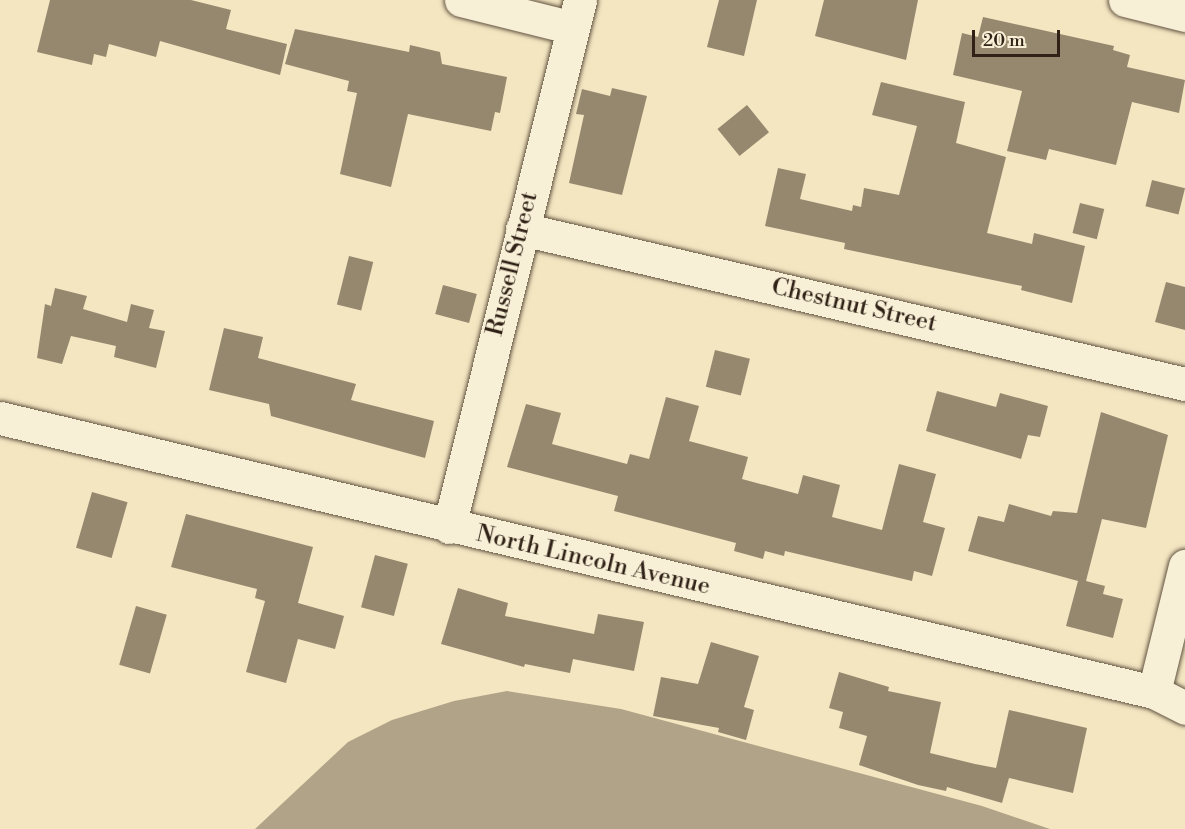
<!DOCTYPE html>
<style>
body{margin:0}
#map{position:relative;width:1185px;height:829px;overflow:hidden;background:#f4e6c1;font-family:"Libre Bodoni",serif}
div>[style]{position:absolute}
.water>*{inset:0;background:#b1a387}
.building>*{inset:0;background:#96886f;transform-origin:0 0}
.roads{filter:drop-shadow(0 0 2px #615341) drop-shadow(0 0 2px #615341)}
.street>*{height:33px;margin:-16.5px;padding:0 16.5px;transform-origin:16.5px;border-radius:16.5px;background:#f8efd7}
span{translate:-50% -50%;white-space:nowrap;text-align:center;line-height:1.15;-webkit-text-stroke:4.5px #f8efd7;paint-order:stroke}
.street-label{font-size:24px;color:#302216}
.scale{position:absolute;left:972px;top:30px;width:88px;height:27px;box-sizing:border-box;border:3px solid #302216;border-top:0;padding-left:8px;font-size:18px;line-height:21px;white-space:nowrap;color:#302216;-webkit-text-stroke:4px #f8efd7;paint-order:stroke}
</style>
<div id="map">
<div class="water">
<div style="clip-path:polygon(507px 691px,621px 709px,982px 806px,1050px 829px,255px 829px,348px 742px,392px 720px,454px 701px)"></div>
</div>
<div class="building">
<div style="clip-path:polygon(50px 0,191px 0,231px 10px,226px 29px,287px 44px,280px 75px,160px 41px,156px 57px,109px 44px,106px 57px,94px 54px,92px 65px,37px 52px)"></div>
<div style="clip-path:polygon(719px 0,757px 0,744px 56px,707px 47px)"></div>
<div style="clip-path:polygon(824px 0,918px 0,906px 60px,815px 36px)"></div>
<div style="clip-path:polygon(983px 17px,1114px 46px,1113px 50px,1130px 55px,1127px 67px,1185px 80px,1179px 113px,1132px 102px,1116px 165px,1049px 149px,1046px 160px,1007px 151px,1022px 91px,953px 75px,962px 33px,978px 37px)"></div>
<div style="clip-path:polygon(295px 29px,409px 52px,410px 45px,440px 52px,442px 64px,507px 77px,500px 113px,495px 112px,491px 131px,408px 114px,391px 187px,340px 174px,357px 93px,347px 91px,349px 81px,285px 64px)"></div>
<div style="clip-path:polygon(881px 82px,965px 102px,956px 143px,1006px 157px,987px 233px,1032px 244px,1034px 233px,1085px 246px,1072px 303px,1021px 290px,1022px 286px,844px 249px,845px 243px,765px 226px,778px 168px,806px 174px,800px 199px,852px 211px,853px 205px,861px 207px,864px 188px,899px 195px,917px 126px,872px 115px)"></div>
<div style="clip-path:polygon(612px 88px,647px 96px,622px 195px,569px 183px,584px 115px,576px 114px,582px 89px,610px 96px)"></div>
<div style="left:747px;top:105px;width:35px;height:38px;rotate:51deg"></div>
<div style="left:1152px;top:180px;width:34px;height:27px;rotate:14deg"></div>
<div style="left:1080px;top:203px;width:25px;height:31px;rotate:14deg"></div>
<div style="left:349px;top:256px;width:25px;height:50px;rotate:14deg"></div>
<div style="clip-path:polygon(1166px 282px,1185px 287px,1185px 330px,1155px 322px)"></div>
<div style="left:443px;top:285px;width:35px;height:30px;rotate:15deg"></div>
<div style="clip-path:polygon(55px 288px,87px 296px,83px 309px,127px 322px,131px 304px,154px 310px,149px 328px,165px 331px,156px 368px,114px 357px,116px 346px,71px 336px,62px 364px,37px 358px,45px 304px,51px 306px)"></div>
<div style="clip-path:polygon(224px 328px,263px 337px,258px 358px,356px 384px,351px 400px,434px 421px,425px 458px,271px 416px,269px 404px,209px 390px)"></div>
<div style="left:715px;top:350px;width:36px;height:38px;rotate:14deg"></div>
<div style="clip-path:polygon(937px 391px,996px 407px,1000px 393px,1048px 406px,1040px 437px,1028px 435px,1021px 459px,926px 431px)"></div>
<div style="clip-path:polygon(666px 397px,699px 406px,689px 441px,748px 457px,742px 479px,798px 494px,803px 475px,840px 485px,832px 517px,882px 530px,899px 464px,936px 474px,923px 522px,945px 528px,932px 576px,914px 571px,912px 581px,785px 551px,784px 556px,765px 551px,763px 559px,734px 551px,736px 543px,614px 511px,618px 496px,507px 467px,526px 404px,561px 413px,552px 444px,627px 464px,630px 454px,649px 459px)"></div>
<div style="clip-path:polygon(1101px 412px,1168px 435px,1146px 528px,1102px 519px,1086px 581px,1105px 586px,1103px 594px,1123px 599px,1113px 638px,1066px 626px,1078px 581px,968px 551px,978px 516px,1004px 522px,1009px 504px,1051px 516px,1053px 511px,1077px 513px)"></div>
<div style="left:92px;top:492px;width:37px;height:58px;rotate:16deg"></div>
<div style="clip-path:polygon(186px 514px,313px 547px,298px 603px,344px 616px,335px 649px,298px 639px,286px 683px,246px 672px,265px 601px,255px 598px,257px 589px,171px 567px)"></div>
<div style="left:375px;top:555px;width:34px;height:54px;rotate:15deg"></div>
<div style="clip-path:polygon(458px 588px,508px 603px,505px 616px,594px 634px,598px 614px,644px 622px,634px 671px,573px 659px,570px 673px,525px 664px,524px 667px,441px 644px)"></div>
<div style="left:136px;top:606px;width:32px;height:61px;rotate:16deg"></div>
<div style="clip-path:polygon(711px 642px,759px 656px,744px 707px,754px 710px,746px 740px,718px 732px,719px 728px,653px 716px,661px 677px,698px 684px)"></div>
<div style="clip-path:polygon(839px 672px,889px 687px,888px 691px,941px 702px,930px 753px,975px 764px,996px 768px,1009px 710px,1087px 728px,1073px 793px,1009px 778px,1002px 803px,947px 787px,946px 791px,918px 785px,859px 765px,867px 736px,839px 728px,843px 712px,829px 708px)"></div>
</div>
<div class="roads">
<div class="street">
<div style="left:461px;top:0;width:115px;rotate:14deg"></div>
<div style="left:1125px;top:0;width:62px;rotate:14deg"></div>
<div style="left:522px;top:229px;width:681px;rotate:13.16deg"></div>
<div style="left:0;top:418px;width:1186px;rotate:13.36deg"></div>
<div style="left:1154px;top:692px;width:35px;rotate:27deg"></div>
<div style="left:449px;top:527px;width:543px;rotate:-76.04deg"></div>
<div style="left:1154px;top:692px;width:130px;rotate:-76.2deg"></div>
</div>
</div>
<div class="street-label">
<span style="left:513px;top:264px;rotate:-76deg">Russell Street</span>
<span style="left:854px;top:306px;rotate:13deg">Chestnut Street</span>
<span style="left:593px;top:561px;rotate:13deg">North Lincoln Avenue</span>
</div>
<div class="scale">20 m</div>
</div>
